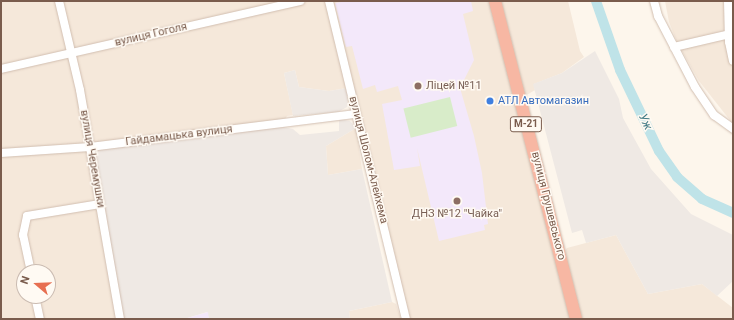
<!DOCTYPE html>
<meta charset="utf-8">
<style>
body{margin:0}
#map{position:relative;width:734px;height:320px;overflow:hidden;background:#fdf6ec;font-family:Roboto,sans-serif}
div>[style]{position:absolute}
.residential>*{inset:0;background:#f5e8da}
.industrial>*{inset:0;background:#efe9e4}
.education>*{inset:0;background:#f3e8fa}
.green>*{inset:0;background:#d8ecc9;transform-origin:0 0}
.river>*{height:10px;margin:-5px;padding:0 5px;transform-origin:5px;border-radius:5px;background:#bfe3e8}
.roads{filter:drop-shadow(0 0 1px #d1beb0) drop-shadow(0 0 1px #d1beb0)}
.minor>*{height:8px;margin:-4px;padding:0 4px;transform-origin:4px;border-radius:4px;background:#fff}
.highway>*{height:12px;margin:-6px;padding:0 6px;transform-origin:6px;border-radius:6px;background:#f7b7a3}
.dots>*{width:11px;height:11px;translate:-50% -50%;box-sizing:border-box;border:2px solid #fffaf3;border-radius:50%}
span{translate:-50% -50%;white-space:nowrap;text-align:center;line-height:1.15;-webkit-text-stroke:3px #fffaf3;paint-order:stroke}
.shield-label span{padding:1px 3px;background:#fffaf3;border:1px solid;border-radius:3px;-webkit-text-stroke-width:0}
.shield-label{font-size:10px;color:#7a5c4d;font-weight:700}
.street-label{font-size:11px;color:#7a5c4d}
.education-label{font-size:11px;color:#785e54}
.left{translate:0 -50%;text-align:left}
.shop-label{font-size:11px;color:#366cbe}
.water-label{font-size:12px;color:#437c86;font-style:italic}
.frame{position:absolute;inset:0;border:2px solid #7a5c4d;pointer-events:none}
.north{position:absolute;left:16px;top:264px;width:40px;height:40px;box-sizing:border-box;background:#fffaf3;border:1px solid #cabbb1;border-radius:50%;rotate:289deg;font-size:11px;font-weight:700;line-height:16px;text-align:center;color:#7a5c4d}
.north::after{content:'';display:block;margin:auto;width:14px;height:18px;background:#e76f51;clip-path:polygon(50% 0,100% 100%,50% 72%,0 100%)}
</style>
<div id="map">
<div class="residential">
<div style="clip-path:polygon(evenodd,1px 1px,57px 1px,68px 42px,117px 319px,1px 319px,1px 1px,24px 272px,48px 272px,48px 296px,24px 296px,24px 272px)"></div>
<div style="clip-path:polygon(62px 1px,325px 1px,347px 88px,329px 91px,299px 87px,295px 70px,284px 73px,293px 115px,287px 116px,285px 120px,96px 143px,93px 142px,72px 39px)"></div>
<div style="clip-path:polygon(332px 1px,489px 1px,570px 319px,410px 319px)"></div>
<div style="clip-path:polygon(501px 1px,568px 1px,580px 51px,584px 57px,562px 73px,534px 84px,535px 90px,525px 96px)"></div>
<div style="clip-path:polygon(665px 1px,733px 1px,733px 124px,699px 81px,677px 42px,669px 22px)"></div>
<div style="clip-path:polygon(356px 128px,362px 169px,328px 175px,326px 146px)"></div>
<div style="clip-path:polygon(616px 235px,648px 294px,702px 284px,733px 308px,733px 319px,581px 319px,565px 251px,567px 248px)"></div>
<div style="clip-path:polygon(392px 302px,396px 304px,401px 319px,350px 319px,349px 311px)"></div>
</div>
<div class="industrial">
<div style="clip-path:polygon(595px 51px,619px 99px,623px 118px,651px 169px,691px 214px,733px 235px,733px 281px,717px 296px,702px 284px,648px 294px,616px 235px,586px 243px,582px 230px,572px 233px,533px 84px,562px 73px)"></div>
<div style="clip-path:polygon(295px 70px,299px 87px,329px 91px,347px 88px,349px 97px,347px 107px,338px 112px,293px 116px,284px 73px)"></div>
<div style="clip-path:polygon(339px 119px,350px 121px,356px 128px,326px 146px,328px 175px,362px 169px,392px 302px,349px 311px,350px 319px,209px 319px,207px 312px,184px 319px,122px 319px,95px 150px,283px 127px,293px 129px,300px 135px,339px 131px)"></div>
</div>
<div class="education">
<div style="clip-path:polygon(348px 1px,471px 1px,473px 11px,463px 14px,474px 60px,460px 88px,474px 136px,425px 147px,474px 136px,482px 173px,488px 224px,484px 225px,485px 230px,439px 241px,417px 148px,420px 166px,394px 170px,382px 104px,402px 100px,398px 86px,377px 92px,375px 85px,363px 89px,352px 46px,346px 47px,335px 3px)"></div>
<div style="clip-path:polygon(208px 312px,209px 319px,184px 319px)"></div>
</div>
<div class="green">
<div style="left:450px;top:97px;width:30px;height:48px;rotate:76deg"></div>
</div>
<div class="river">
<div style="left:596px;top:1px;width:73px;rotate:70.8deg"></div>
<div style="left:620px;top:70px;width:90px;rotate:64.3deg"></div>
<div style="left:659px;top:151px;width:32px;rotate:55deg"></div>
<div style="left:677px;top:177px;width:33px;rotate:41deg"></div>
<div style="left:702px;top:199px;width:34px;rotate:24deg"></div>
</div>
<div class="roads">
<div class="minor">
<div style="left:59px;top:1px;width:91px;rotate:76.7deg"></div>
<div style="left:80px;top:90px;width:232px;rotate:80.1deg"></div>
<div style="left:329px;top:1px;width:327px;rotate:76.4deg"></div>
<div style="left:654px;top:1px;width:16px;rotate:75deg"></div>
<div style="left:658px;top:16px;width:80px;rotate:62.5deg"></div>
<div style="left:695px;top:87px;width:34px;rotate:56deg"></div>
<div style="left:714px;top:115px;width:24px;rotate:36deg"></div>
<div style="left:728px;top:1px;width:41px;rotate:88.6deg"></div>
<div style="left:729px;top:42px;width:19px;rotate:78deg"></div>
<div style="left:674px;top:47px;width:57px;rotate:-13.1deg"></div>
<div style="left:1px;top:69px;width:307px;rotate:-12.8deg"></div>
<div style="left:1px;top:153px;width:89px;rotate:-3.9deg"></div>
<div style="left:90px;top:147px;width:268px;rotate:-7.1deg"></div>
<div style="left:31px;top:272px;width:38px;rotate:-102deg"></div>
<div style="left:23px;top:235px;width:19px;rotate:-78deg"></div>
<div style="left:27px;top:216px;width:74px;rotate:-9.3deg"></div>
<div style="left:35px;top:296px;width:24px;rotate:78deg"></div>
</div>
<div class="highway">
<div style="left:495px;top:1px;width:328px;rotate:75.7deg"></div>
</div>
</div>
<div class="dots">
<div style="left:418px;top:86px;background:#8d6e63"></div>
<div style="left:490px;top:101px;background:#3f7fe0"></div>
<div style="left:457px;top:201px;background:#8d6e63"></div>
</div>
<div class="shield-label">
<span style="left:526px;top:124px">М-21</span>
</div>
<div class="street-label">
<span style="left:151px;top:35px;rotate:-13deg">вулиця Гоголя</span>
<span style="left:179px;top:136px;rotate:-7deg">Гайдамацька вулиця</span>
<span style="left:92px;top:159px;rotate:80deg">вулиця Черемушки</span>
<span style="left:368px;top:160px;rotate:76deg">вулиця Шолом-Алейхема</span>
<span style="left:548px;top:206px;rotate:76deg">вулиця Грушевського</span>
</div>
<div class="education-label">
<span class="left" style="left:426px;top:86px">Ліцей №11</span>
<span style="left:457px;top:214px">ДНЗ №12 "Чайка"</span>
</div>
<div class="shop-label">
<span class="left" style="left:498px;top:101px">АТЛ Автомагазин</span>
</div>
<div class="water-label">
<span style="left:645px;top:122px;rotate:64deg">Уж</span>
</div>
<div class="frame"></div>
<div class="north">N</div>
</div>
